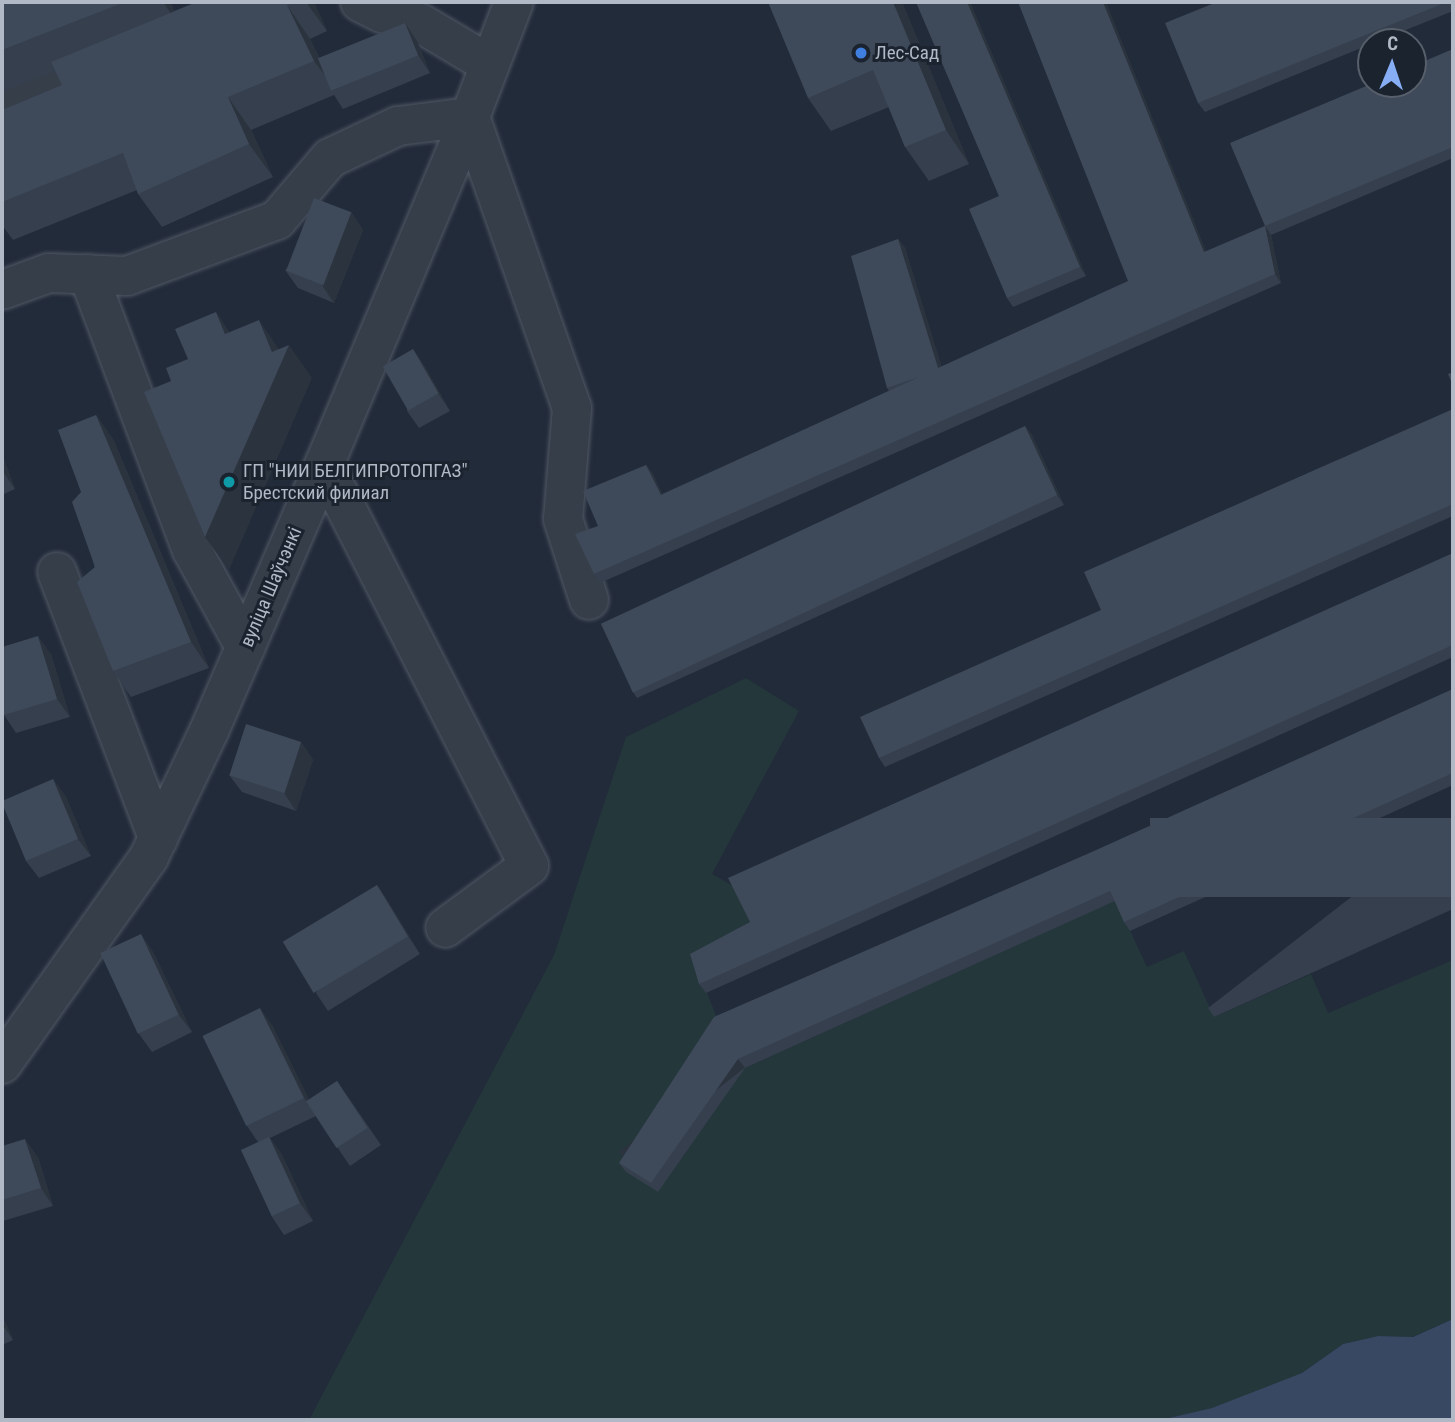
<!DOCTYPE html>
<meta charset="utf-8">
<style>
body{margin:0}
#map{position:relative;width:1455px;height:1422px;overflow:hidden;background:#222b3a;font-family:"Roboto Condensed",sans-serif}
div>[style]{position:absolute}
.green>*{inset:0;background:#24373b}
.water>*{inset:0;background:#384863}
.roads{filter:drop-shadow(0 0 2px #515865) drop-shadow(0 0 2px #515865)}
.minor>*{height:38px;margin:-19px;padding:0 19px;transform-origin:19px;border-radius:19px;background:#363e4a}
.wall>*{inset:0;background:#353f4d}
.shaded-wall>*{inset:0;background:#2b333e;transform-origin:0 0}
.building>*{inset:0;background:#3e4959;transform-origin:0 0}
.dots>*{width:19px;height:19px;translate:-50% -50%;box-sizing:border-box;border:4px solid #1b232f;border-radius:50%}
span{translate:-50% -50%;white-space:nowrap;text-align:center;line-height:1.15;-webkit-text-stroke:6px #1b232f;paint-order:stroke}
.poi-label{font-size:19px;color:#b1b8c6}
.left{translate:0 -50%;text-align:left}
.street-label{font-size:19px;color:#b1b8c6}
.frame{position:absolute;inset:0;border:4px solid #b1b8c6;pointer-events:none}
.north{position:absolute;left:1357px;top:28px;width:70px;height:70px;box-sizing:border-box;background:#1b232f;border:2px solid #575f6b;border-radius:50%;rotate:2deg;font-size:19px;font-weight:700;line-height:28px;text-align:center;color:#b1b8c6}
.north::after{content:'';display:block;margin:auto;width:24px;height:32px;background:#87adf5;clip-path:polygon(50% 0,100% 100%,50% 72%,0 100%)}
</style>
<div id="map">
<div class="green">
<div style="clip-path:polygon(746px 678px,799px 711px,712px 874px,735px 887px,756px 931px,696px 964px,720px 1026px,745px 1068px,1116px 900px,1147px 967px,1184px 951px,1214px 1017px,1311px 974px,1328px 1013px,1453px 960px,1453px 1319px,1412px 1337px,1378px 1336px,1343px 1344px,1302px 1373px,1281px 1383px,1212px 1408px,1169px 1418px,309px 1420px,554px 955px,626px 737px)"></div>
</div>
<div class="water">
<div style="clip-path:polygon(1453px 1319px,1453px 1420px,1133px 1420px,1169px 1418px,1212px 1408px,1302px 1373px,1343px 1344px,1378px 1336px,1413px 1337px)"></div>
</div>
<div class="roads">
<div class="minor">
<div style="left:360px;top:2px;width:25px;rotate:27deg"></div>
<div style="left:382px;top:13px;width:39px;rotate:15deg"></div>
<div style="left:420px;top:23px;width:80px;rotate:30.7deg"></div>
<div style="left:2px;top:102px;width:113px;rotate:-21.8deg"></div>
<div style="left:88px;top:274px;width:295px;rotate:69.4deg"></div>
<div style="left:192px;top:550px;width:111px;rotate:61.3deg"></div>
<div style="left:2px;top:290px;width:50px;rotate:-19.9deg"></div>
<div style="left:49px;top:273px;width:78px;rotate:2.2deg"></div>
<div style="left:127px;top:276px;width:160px;rotate:-20.5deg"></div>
<div style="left:277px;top:220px;width:82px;rotate:-49.5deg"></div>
<div style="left:330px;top:158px;width:75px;rotate:-25.2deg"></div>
<div style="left:398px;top:126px;width:73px;rotate:-7.1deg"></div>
<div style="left:470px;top:117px;width:308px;rotate:70.7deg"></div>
<div style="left:572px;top:408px;width:111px;rotate:94.6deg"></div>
<div style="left:563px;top:519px;width:85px;rotate:72.2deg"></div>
<div style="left:324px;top:465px;width:450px;rotate:62.9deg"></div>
<div style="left:529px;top:866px;width:104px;rotate:143.6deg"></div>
<div style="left:57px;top:572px;width:285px;rotate:69.2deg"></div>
<div style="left:2px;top:1064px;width:254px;rotate:-54.6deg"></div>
<div style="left:149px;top:857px;width:21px;rotate:-65deg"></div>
<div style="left:158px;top:838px;width:119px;rotate:-64.5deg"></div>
<div style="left:209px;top:731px;width:290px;rotate:-66.6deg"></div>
<div style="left:324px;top:465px;width:377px;rotate:-67.2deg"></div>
<div style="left:470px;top:117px;width:123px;rotate:-69.1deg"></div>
</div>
</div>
<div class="wall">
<div style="clip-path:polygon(2px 2px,171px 2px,174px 11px,197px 2px,314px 2px,327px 31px,310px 39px,320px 59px,405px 23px,417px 41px,430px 73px,343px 109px,334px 95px,251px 130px,273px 177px,162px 227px,138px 194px,137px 190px,13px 240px,2px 225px,2px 110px,62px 85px,56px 71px,2px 92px)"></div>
<div style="clip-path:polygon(902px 2px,969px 164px,929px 181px,905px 147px,889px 107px,831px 131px,808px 98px)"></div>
<div style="clip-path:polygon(916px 2px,970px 2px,1086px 276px,1013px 307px,1007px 298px,999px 196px)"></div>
<div style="clip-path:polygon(1217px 2px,1453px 2px,1453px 11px,1376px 42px,1371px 42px,1371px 44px,1205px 112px,1198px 103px)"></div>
<div style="clip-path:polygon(1453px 49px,1453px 158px,1271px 235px,1281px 283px,600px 583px,594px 574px,598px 526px,646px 465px,653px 474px,662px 494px,889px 391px,887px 388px,898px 239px,905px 248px,941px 367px,1265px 226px)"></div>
<div style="clip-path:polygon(351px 212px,363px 230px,334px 303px,298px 288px,285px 270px)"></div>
<div style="clip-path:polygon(413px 349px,425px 367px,450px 411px,419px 428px,407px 411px)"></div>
<div style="clip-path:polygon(1453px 409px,1453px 516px,885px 767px,879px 758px,1101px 610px)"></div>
<div style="clip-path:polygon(96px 415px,114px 441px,209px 668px,131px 697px,113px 671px,81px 492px)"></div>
<div style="clip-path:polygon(1025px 426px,1032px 435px,1064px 505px,637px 698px,631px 689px)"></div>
<div style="clip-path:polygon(2px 454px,15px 489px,2px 495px)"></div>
<div style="clip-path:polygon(1453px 553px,1453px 657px,706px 993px,699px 984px)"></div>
<div style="clip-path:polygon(51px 654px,70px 717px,16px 733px,4px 715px)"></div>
<div style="clip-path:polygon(1453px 689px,1453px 785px,1130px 931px,1124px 922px,1115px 901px,745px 1068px,658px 1192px,626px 1172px,619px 1163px,714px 1017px,1092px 852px)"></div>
<div style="clip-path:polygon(301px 742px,313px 760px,296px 811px,242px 792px,229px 775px)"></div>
<div style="clip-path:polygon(53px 779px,66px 797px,91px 856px,39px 878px,26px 861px)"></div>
<div style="clip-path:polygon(1453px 818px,1453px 909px,1214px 1017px,1208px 1008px)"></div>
<div style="clip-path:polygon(377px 885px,389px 903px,420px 954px,328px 1011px,316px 993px)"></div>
<div style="clip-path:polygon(141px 934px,153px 952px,192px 1032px,152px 1052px,139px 1034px)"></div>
<div style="clip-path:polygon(272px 1025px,309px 1100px,337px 1081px,381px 1145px,350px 1166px,316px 1116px,270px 1138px,282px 1155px,313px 1221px,284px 1235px,272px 1217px,258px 1142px,247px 1126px)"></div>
<div style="clip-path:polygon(2px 1146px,38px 1157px,53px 1206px,3px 1221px,2px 1220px)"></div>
<div style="clip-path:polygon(2px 1314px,13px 1340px,2px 1345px)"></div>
</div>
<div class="shaded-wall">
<div style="clip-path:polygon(163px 2px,171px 2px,178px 24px)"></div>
<div style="clip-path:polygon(306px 2px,314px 2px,327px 31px)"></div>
<div style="clip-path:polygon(893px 2px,902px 2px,969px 164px,946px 130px)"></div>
<div style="clip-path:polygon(967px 2px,970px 2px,1086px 276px,1080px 267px)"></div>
<div style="clip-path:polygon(1103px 2px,1106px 2px,1210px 261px,1204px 252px)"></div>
<div style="clip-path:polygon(287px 5px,310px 39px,335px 89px,314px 61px)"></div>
<div style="clip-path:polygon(405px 23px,417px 41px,430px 73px,418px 55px)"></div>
<div style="clip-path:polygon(228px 97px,251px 130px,273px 177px,249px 144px)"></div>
<div style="clip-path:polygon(351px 212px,363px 230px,334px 303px,322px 285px)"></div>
<div style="clip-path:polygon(1265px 226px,1271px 235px,1281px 283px,1275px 274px)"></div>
<div style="clip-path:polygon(898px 239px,905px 248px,945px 377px,938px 368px)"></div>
<div style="clip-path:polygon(216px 312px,239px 346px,225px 334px)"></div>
<div style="clip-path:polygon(259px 320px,282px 354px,289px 345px,312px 378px,229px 570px,205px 537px,272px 352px)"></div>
<div style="clip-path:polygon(413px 349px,425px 367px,450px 411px,438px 393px)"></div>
<div style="clip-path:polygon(96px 415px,114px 441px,209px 668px,191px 642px)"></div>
<div style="clip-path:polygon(1025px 426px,1032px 435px,1064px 505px,1057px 495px)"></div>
<div style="clip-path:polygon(2px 454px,15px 489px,2px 470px)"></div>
<div style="clip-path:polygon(646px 465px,653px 474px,667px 504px,661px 495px)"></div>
<div style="clip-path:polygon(38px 636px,51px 654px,70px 717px,57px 699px)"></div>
<div style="clip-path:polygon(301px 742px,313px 760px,296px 811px,284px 793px)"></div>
<div style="clip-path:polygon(53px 779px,66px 797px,91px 856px,78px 839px)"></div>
<div style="clip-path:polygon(377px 885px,389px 903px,420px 954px,408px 936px)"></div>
<div style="clip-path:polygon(141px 934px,153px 952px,192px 1032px,179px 1015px)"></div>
<div style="clip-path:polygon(260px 1008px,272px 1025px,317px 1115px,304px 1098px)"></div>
<div style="left:738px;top:1059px;width:11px;height:151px;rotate:52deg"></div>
<div style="clip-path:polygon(269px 1137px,282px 1155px,313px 1221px,300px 1203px)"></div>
<div style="clip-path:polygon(25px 1139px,38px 1157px,53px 1206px,41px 1188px)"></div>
<div style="clip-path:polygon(2px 1314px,13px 1340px,2px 1324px)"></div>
</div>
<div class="building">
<div style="clip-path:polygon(2px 2px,125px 2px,2px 50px)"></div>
<div style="clip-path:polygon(197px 2px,295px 2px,287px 5px,314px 61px,228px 97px,249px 144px,138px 194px,123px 153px,2px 202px,2px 110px,62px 85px,51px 62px)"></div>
<div style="clip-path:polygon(768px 2px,893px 2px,946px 130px,905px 147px,873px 70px,808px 98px)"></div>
<div style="clip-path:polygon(916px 2px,967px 2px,1080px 267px,1007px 298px,969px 209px,999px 196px)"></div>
<div style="clip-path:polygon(1018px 2px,1103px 2px,1204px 252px,1265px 226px,1230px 143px,1371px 84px,1413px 84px,1413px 66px,1453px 49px,1453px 147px,1265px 226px,1275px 274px,594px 574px,575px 534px,598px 526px,583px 491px,646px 465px,661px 495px,919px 377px,887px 388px,851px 256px,898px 239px,938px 368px,1128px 281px)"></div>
<div style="clip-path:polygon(1217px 2px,1447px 2px,1198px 103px,1165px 23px)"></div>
<div style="left:405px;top:23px;width:35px;height:94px;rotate:68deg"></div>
<div style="left:314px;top:198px;width:40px;height:78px;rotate:21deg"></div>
<div style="clip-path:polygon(216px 312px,225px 334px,259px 320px,272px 352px,289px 345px,205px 537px,144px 392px,171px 381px,166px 368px,188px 359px,175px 329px)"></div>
<div style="left:413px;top:349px;width:51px;height:35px;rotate:60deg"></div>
<div style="clip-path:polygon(1453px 372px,1453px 386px,1448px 374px)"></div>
<div style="clip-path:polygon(1453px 409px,1453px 504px,879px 758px,860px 717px,1101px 610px,1084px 572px)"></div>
<div style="clip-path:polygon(96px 415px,191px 642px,113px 671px,77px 582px,95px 567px,72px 502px,81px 492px,58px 430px)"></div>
<div style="left:1025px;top:426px;width:76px;height:468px;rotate:65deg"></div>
<div style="clip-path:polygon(1453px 553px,1453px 645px,699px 984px,690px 954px,750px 922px,728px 878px)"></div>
<div style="clip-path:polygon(38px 636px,57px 699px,4px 715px,2px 708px,2px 647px)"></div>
<div style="clip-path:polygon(1453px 689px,1453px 773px,1124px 922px,1110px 891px,738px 1059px,651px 1183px,619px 1163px,714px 1017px,1092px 852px)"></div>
<div style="left:246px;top:724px;width:58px;height:54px;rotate:18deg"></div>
<div style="clip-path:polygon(53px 779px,78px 839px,26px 861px,2px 803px,2px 801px)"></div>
<div style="left:1453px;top:818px;width:79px;height:303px;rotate:90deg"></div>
<div style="left:377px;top:885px;width:60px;height:110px;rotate:59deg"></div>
<div style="left:141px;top:934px;width:89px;height:45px;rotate:65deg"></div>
<div style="left:260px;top:1008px;width:100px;height:64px;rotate:64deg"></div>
<div style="left:337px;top:1081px;width:56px;height:37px;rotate:57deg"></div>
<div style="left:269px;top:1137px;width:73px;height:31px;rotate:65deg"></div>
<div style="clip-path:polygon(25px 1139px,41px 1188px,2px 1200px,2px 1146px)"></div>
</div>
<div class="dots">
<div style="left:861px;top:53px;background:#3f7fe0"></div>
<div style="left:229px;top:482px;background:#0f9aa8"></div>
</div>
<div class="poi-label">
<span class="left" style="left:875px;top:53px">Лес-Сад</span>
<span class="left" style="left:243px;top:482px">ГП "НИИ БЕЛГИПРОТОПГАЗ"<br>Брестский филиал</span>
</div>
<div class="street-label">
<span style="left:271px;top:587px;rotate:-67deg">вуліца Шаўчэнкі</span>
</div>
<div class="frame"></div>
<div class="north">С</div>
</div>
